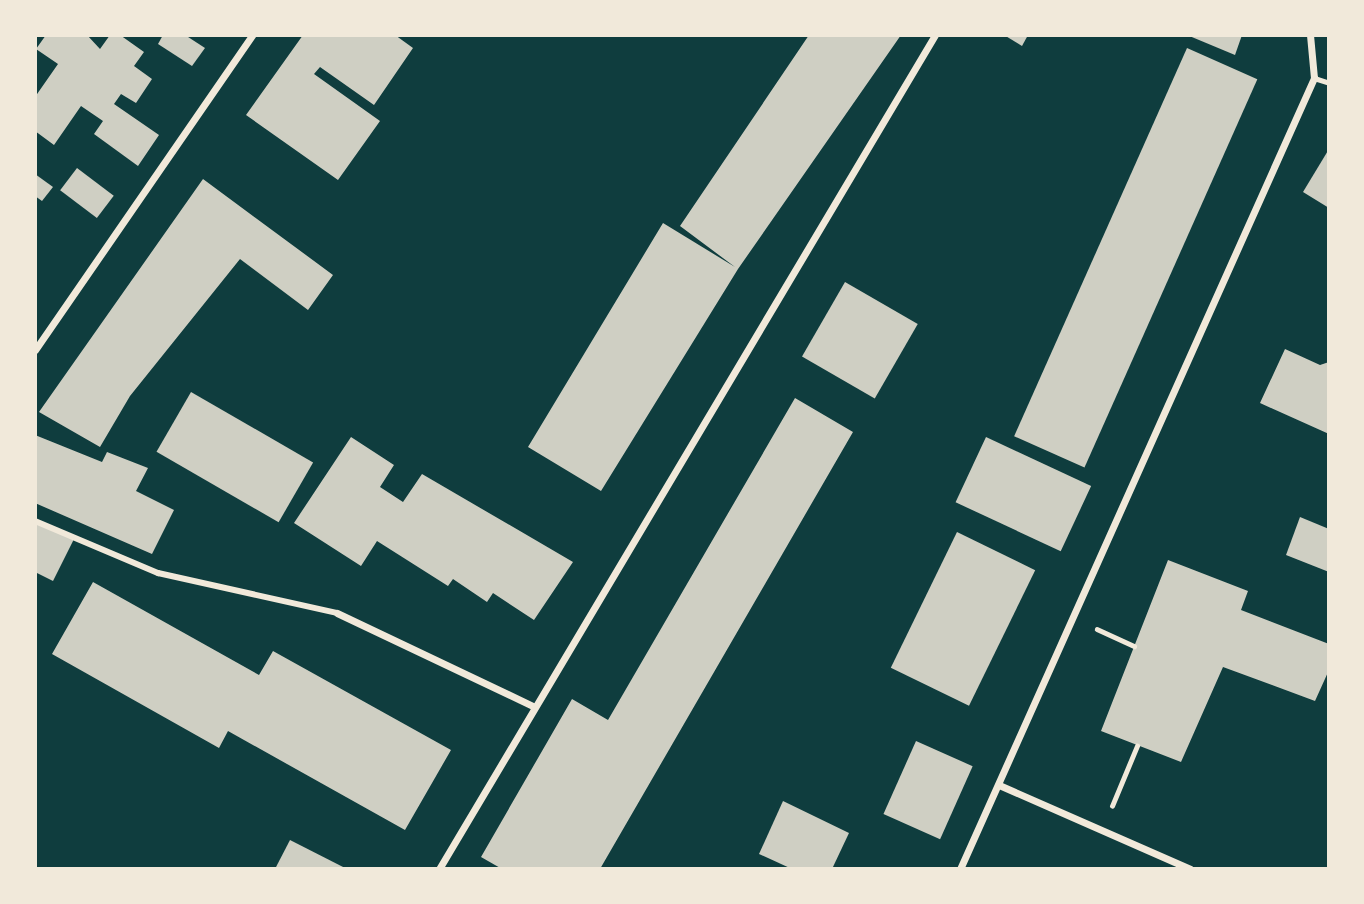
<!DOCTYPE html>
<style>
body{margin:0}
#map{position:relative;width:1364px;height:904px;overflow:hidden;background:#0f3d3e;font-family:"Zilla Slab",serif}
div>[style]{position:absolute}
.building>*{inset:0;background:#cfcfc3;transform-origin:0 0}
.path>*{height:4.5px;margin:-2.25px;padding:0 2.25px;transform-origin:2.25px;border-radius:2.25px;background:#f1e9da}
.service>*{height:5px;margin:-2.5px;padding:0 2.5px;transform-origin:2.5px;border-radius:2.5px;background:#f1e9da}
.pedestrian>*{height:6px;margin:-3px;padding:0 3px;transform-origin:3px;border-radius:3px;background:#f1e9da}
.minor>*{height:7px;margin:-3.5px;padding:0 3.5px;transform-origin:3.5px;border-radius:3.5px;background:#f1e9da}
span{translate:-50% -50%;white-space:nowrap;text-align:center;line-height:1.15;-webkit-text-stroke:7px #f1e9da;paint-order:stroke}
.frame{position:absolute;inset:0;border:37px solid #f1e9da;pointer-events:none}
</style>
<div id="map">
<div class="building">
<div style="clip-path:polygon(46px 35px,87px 35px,100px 49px,110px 35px,120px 35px,144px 52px,134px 66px,152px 79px,136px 103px,121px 94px,114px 104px,159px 135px,138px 166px,94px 134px,103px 121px,81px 106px,54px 145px,35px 131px,35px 97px,58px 64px,36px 49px)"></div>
<div style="clip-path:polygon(163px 35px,185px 35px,205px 48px,192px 66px,158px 44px)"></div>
<div style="clip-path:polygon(303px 35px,395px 35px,413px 48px,374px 105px,320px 67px,314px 74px,380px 121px,338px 180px,246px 115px)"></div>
<div style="clip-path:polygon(809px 35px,901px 35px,738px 269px,601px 491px,528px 447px,663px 223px,735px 267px,680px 226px)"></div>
<div style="clip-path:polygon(1004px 35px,1028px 35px,1022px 46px)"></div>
<div style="clip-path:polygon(1187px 35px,1242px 35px,1235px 55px)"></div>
<div style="left:1187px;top:48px;width:77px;height:425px;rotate:24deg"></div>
<div style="clip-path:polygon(1329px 149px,1329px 208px,1303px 192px)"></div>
<div style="left:77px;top:168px;width:46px;height:28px;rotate:37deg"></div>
<div style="clip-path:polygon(35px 174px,53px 187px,42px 201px,35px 196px)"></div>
<div style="clip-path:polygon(203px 179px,333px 275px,308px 310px,240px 259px,130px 396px,100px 447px,39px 412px)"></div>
<div style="left:845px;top:282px;width:84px;height:86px;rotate:30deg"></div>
<div style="clip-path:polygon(1285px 349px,1320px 365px,1329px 362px,1329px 434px,1260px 403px)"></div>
<div style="left:191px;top:392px;width:141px;height:69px;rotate:30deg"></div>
<div style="clip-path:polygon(795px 398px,853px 432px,600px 869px,502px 869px,481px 857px,572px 699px,608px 720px)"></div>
<div style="clip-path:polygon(35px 435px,102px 462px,107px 452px,148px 468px,136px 491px,174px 510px,152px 554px,35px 503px)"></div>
<div style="clip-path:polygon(351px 437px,394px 465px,380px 487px,403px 502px,422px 474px,573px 562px,534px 620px,493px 593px,487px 602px,453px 579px,448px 586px,377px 541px,361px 566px,294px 523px)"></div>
<div style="left:986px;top:437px;width:116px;height:72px;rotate:25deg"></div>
<div style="clip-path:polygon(1300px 517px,1329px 529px,1329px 572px,1286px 555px)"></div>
<div style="clip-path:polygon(35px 523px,74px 539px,53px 581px,35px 572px)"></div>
<div style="left:957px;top:532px;width:87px;height:151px;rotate:26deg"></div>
<div style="clip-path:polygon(1168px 560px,1248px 591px,1241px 610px,1329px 644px,1329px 670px,1315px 701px,1223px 667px,1181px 762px,1101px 731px)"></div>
<div style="clip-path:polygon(93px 582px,259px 675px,273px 651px,451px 750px,405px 830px,228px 731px,219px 748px,52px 654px)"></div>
<div style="left:916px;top:741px;width:62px;height:80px;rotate:24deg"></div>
<div style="clip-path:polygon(783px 801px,849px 833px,832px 869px,792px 869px,759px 854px)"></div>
<div style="clip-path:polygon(290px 840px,347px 869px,275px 869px)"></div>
</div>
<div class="path">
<div style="left:1097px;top:629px;width:41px;rotate:24.7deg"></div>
<div style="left:1112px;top:806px;width:65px;rotate:-67.4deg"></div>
</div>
<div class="service">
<div style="left:1314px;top:78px;width:16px;rotate:18deg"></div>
</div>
<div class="pedestrian">
<div style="left:35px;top:521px;width:134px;rotate:22.9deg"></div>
<div style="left:158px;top:573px;width:183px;rotate:12.6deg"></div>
</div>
<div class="minor">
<div style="left:35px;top:350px;width:383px;rotate:-55.4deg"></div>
<div style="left:337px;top:613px;width:217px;rotate:25.4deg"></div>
<div style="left:999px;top:785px;width:209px;rotate:23.7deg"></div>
<div style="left:439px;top:869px;width:970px;rotate:-59.26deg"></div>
<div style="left:960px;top:869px;width:867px;rotate:-65.89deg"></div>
<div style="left:1314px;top:78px;width:43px;rotate:-95.3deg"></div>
</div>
<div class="frame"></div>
</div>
